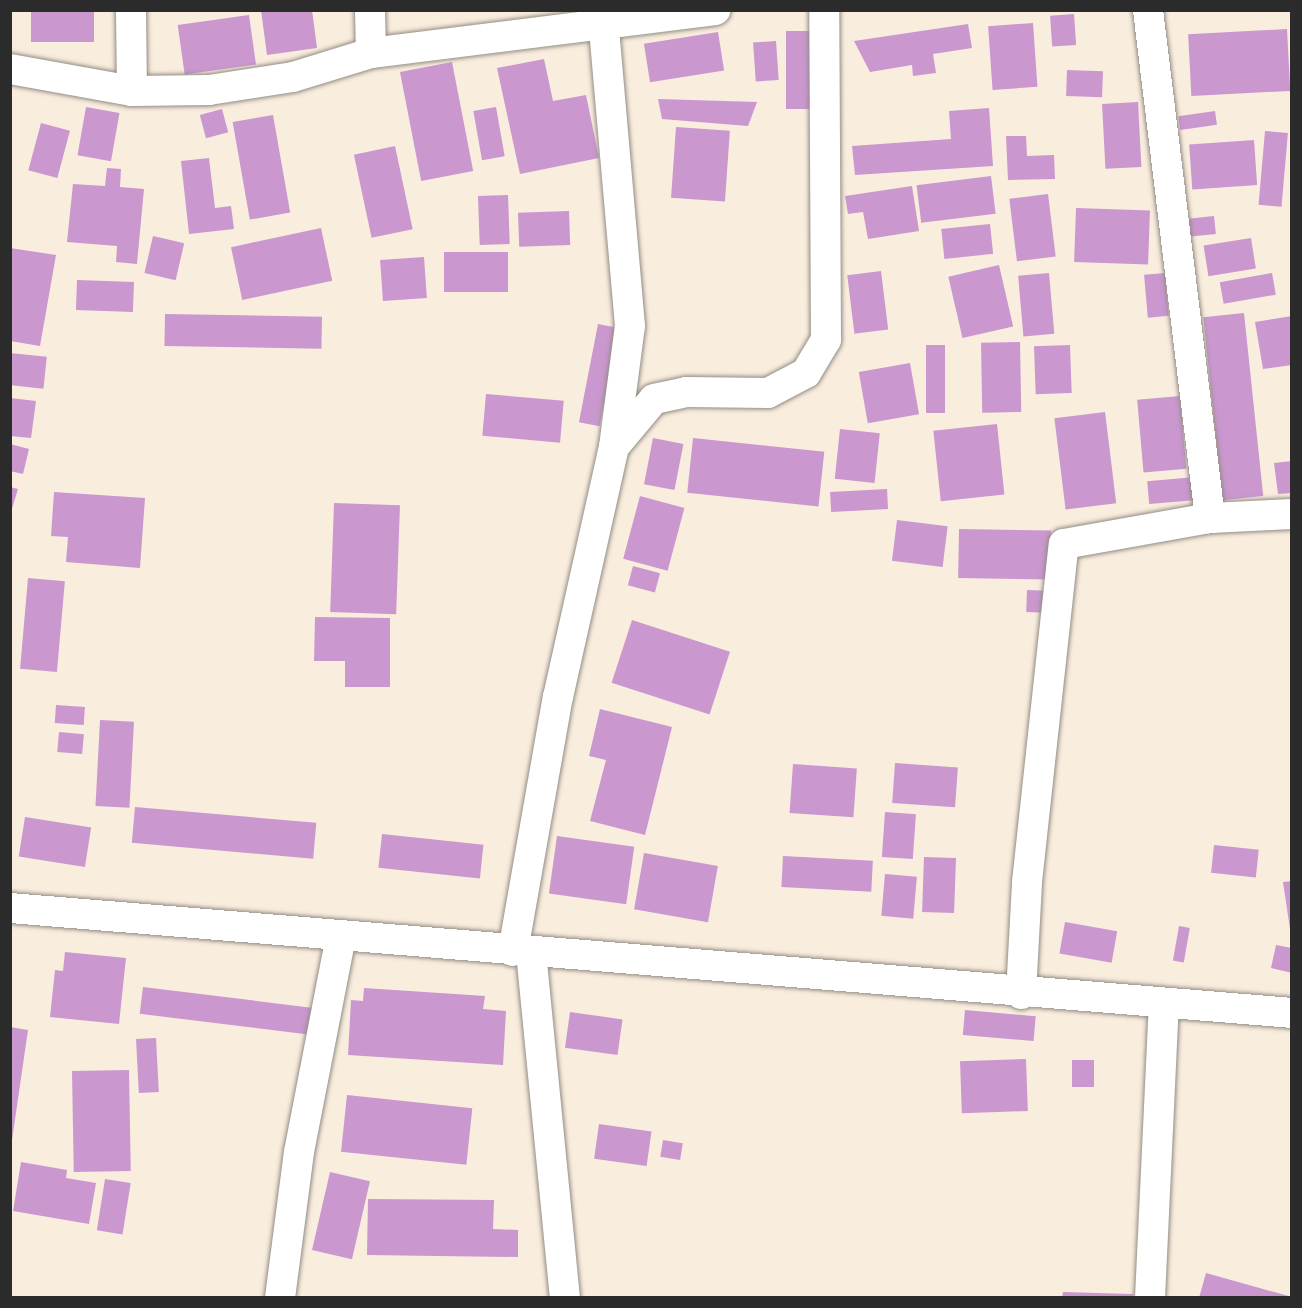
<!DOCTYPE html>
<style>
body{margin:0}
#map{position:relative;width:1302px;height:1308px;overflow:hidden;background:#f9edde;font-family:"Libre Caslon Text",serif}
div>[style]{position:absolute}
.building>*{inset:0;background:#ca97cf;transform-origin:0 0}
.roads{filter:drop-shadow(0 0 2px #928c84) drop-shadow(0 0 2px #928c84)}
.street>*{height:30px;margin:-15px;padding:0 15px;transform-origin:15px;border-radius:15px;background:#fff}
span{translate:-50% -50%;white-space:nowrap;text-align:center;line-height:1.15;-webkit-text-stroke:4.5px #fff;paint-order:stroke}
.frame{position:absolute;inset:0;border:12px solid #2b2b2b;pointer-events:none}
</style>
<div id="map">
<div class="building">
<div style="left:31px;top:10px;width:63px;height:32px"></div>
<div style="clip-path:polygon(261px 10px,312px 10px,317px 48px,267px 55px)"></div>
<div style="left:1074px;top:14px;width:31px;height:24px;rotate:86deg"></div>
<div style="left:249px;top:15px;width:50px;height:72px;rotate:82deg"></div>
<div style="left:1033px;top:23px;width:64px;height:45px;rotate:86deg"></div>
<div style="clip-path:polygon(968px 24px,972px 48px,933px 54px,936px 73px,913px 76px,912px 65px,870px 72px,854px 41px)"></div>
<div style="left:1287px;top:29px;width:62px;height:99px;rotate:87deg"></div>
<div style="left:786px;top:31px;width:26px;height:78px"></div>
<div style="left:718px;top:32px;width:39px;height:75px;rotate:81deg"></div>
<div style="left:776px;top:41px;width:39px;height:23px;rotate:86deg"></div>
<div style="clip-path:polygon(544px 59px,553px 101px,586px 95px,599px 158px,520px 174px,497px 68px)"></div>
<div style="left:452px;top:62px;width:111px;height:53px;rotate:79deg"></div>
<div style="left:1067px;top:70px;width:36px;height:26px;rotate:2deg"></div>
<div style="clip-path:polygon(658px 99px,757px 102px,748px 126px,662px 119px)"></div>
<div style="left:1138px;top:102px;width:65px;height:36px;rotate:87deg"></div>
<div style="left:86px;top:107px;width:34px;height:49px;rotate:10deg"></div>
<div style="left:496px;top:107px;width:50px;height:23px;rotate:80deg"></div>
<div style="clip-path:polygon(989px 108px,993px 166px,855px 175px,852px 146px,951px 139px,949px 111px)"></div>
<div style="left:222px;top:109px;width:24px;height:23px;rotate:75deg"></div>
<div style="left:1215px;top:111px;width:14px;height:37px;rotate:82deg"></div>
<div style="left:273px;top:115px;width:99px;height:41px;rotate:80deg"></div>
<div style="left:41px;top:123px;width:30px;height:49px;rotate:15deg"></div>
<div style="left:676px;top:127px;width:54px;height:71px;rotate:4deg"></div>
<div style="left:1265px;top:131px;width:23px;height:74px;rotate:5deg"></div>
<div style="clip-path:polygon(1006px 136px,1026px 136px,1027px 156px,1054px 155px,1055px 179px,1008px 180px)"></div>
<div style="left:1254px;top:140px;width:45px;height:65px;rotate:86deg"></div>
<div style="left:395px;top:146px;width:85px;height:42px;rotate:78deg"></div>
<div style="clip-path:polygon(209px 158px,215px 208px,231px 206px,234px 229px,189px 234px,181px 161px)"></div>
<div style="clip-path:polygon(107px 168px,121px 169px,120px 187px,144px 189px,137px 264px,116px 262px,117px 246px,67px 242px,73px 184px,105px 186px)"></div>
<div style="left:991px;top:176px;width:38px;height:75px;rotate:83deg"></div>
<div style="clip-path:polygon(912px 186px,919px 231px,868px 239px,863px 212px,848px 214px,845px 196px)"></div>
<div style="left:1048px;top:194px;width:63px;height:39px;rotate:83deg"></div>
<div style="left:508px;top:195px;width:49px;height:30px;rotate:88deg"></div>
<div style="left:1076px;top:208px;width:74px;height:54px;rotate:2deg"></div>
<div style="left:569px;top:211px;width:34px;height:51px;rotate:88deg"></div>
<div style="left:1214px;top:216px;width:18px;height:28px;rotate:84deg"></div>
<div style="left:990px;top:224px;width:30px;height:49px;rotate:84deg"></div>
<div style="left:321px;top:228px;width:54px;height:92px;rotate:78deg"></div>
<div style="left:153px;top:236px;width:32px;height:38px;rotate:13deg"></div>
<div style="left:1251px;top:238px;width:31px;height:48px;rotate:81deg"></div>
<div style="clip-path:polygon(10px 248px,56px 255px,40px 346px,10px 341px)"></div>
<div style="left:444px;top:252px;width:64px;height:40px"></div>
<div style="left:424px;top:257px;width:41px;height:44px;rotate:86deg"></div>
<div style="left:999px;top:265px;width:63px;height:52px;rotate:77deg"></div>
<div style="left:881px;top:271px;width:59px;height:34px;rotate:83deg"></div>
<div style="left:1049px;top:273px;width:61px;height:31px;rotate:85deg"></div>
<div style="left:1165px;top:273px;width:43px;height:21px;rotate:85deg"></div>
<div style="left:1272px;top:273px;width:22px;height:53px;rotate:80deg"></div>
<div style="left:77px;top:280px;width:57px;height:30px;rotate:2deg"></div>
<div style="left:1244px;top:313px;width:184px;height:41px;rotate:84deg"></div>
<div style="left:165px;top:314px;width:157px;height:32px;rotate:1deg"></div>
<div style="clip-path:polygon(1292px 316px,1292px 365px,1263px 369px,1255px 322px)"></div>
<div style="left:598px;top:324px;width:21px;height:100px;rotate:11deg"></div>
<div style="left:1020px;top:342px;width:70px;height:39px;rotate:89deg"></div>
<div style="left:926px;top:345px;width:19px;height:68px"></div>
<div style="left:1070px;top:345px;width:48px;height:36px;rotate:88deg"></div>
<div style="left:10px;top:353px;width:37px;height:32px;rotate:6deg"></div>
<div style="left:910px;top:363px;width:52px;height:52px;rotate:80deg"></div>
<div style="left:486px;top:394px;width:78px;height:42px;rotate:5deg"></div>
<div style="left:1180px;top:396px;width:73px;height:43px;rotate:85deg"></div>
<div style="clip-path:polygon(10px 398px,36px 401px,31px 438px,10px 436px)"></div>
<div style="left:1105px;top:412px;width:92px;height:51px;rotate:83deg"></div>
<div style="left:997px;top:424px;width:71px;height:64px;rotate:84deg"></div>
<div style="left:840px;top:429px;width:40px;height:50px;rotate:6deg"></div>
<div style="left:653px;top:438px;width:31px;height:47px;rotate:11deg"></div>
<div style="left:693px;top:438px;width:132px;height:55px;rotate:6deg"></div>
<div style="clip-path:polygon(10px 444px,29px 449px,23px 474px,10px 471px)"></div>
<div style="clip-path:polygon(1292px 461px,1292px 493px,1278px 494px,1274px 463px)"></div>
<div style="left:1195px;top:477px;width:23px;height:48px;rotate:85deg"></div>
<div style="clip-path:polygon(10px 487px,18px 489px,11px 512px,10px 512px)"></div>
<div style="left:887px;top:489px;width:20px;height:57px;rotate:87deg"></div>
<div style="clip-path:polygon(54px 492px,145px 498px,140px 568px,66px 562px,68px 537px,51px 536px)"></div>
<div style="left:640px;top:496px;width:46px;height:65px;rotate:15deg"></div>
<div style="left:334px;top:503px;width:66px;height:109px;rotate:2deg"></div>
<div style="left:897px;top:520px;width:51px;height:41px;rotate:7deg"></div>
<div style="left:959px;top:529px;width:92px;height:49px;rotate:1deg"></div>
<div style="left:633px;top:566px;width:28px;height:20px;rotate:15deg"></div>
<div style="left:28px;top:578px;width:37px;height:91px;rotate:5deg"></div>
<div style="left:1027px;top:590px;width:27px;height:22px;rotate:2deg"></div>
<div style="clip-path:polygon(315px 617px,390px 618px,390px 687px,345px 687px,345px 661px,314px 661px)"></div>
<div style="left:632px;top:620px;width:103px;height:66px;rotate:18deg"></div>
<div style="left:56px;top:705px;width:29px;height:18px;rotate:4deg"></div>
<div style="clip-path:polygon(600px 709px,672px 727px,645px 835px,590px 821px,606px 760px,589px 756px)"></div>
<div style="left:100px;top:720px;width:34px;height:86px;rotate:3deg"></div>
<div style="left:59px;top:732px;width:25px;height:20px;rotate:5deg"></div>
<div style="left:895px;top:763px;width:63px;height:40px;rotate:4deg"></div>
<div style="left:793px;top:764px;width:64px;height:49px;rotate:4deg"></div>
<div style="left:135px;top:807px;width:182px;height:36px;rotate:5deg"></div>
<div style="left:885px;top:812px;width:31px;height:45px;rotate:4deg"></div>
<div style="left:25px;top:817px;width:67px;height:40px;rotate:9deg"></div>
<div style="left:382px;top:834px;width:102px;height:34px;rotate:6deg"></div>
<div style="left:557px;top:836px;width:78px;height:58px;rotate:8deg"></div>
<div style="left:1214px;top:845px;width:45px;height:28px;rotate:6deg"></div>
<div style="left:644px;top:853px;width:75px;height:57px;rotate:10deg"></div>
<div style="left:783px;top:856px;width:90px;height:31px;rotate:3deg"></div>
<div style="left:924px;top:857px;width:32px;height:55px;rotate:2deg"></div>
<div style="left:885px;top:874px;width:32px;height:42px;rotate:5deg"></div>
<div style="clip-path:polygon(1292px 881px,1292px 929px,1290px 929px,1283px 882px)"></div>
<div style="left:1065px;top:922px;width:53px;height:32px;rotate:10deg"></div>
<div style="left:1179px;top:926px;width:11px;height:35px;rotate:10deg"></div>
<div style="clip-path:polygon(1276px 945px,1292px 948px,1292px 973px,1271px 968px)"></div>
<div style="clip-path:polygon(65px 952px,126px 958px,119px 1024px,50px 1017px,55px 970px,63px 971px)"></div>
<div style="left:143px;top:987px;width:180px;height:27px;rotate:7deg"></div>
<div style="clip-path:polygon(364px 988px,485px 996px,483px 1009px,506px 1011px,503px 1065px,348px 1055px,351px 1000px,363px 1001px)"></div>
<div style="left:965px;top:1010px;width:71px;height:25px;rotate:5deg"></div>
<div style="left:570px;top:1012px;width:53px;height:36px;rotate:8deg"></div>
<div style="clip-path:polygon(10px 1027px,28px 1030px,12px 1140px,10px 1140px)"></div>
<div style="left:156px;top:1038px;width:54px;height:20px;rotate:87deg"></div>
<div style="left:1026px;top:1059px;width:52px;height:66px;rotate:88deg"></div>
<div style="left:1072px;top:1060px;width:22px;height:27px"></div>
<div style="left:129px;top:1070px;width:101px;height:57px;rotate:89deg"></div>
<div style="left:347px;top:1095px;width:126px;height:57px;rotate:6deg"></div>
<div style="left:599px;top:1124px;width:53px;height:35px;rotate:8deg"></div>
<div style="left:663px;top:1140px;width:20px;height:17px;rotate:9deg"></div>
<div style="clip-path:polygon(21px 1162px,67px 1170px,66px 1178px,96px 1183px,89px 1224px,13px 1211px)"></div>
<div style="left:330px;top:1172px;width:41px;height:80px;rotate:13deg"></div>
<div style="left:105px;top:1179px;width:26px;height:52px;rotate:9deg"></div>
<div style="clip-path:polygon(368px 1199px,494px 1200px,493px 1229px,518px 1230px,518px 1257px,367px 1255px)"></div>
<div style="clip-path:polygon(1206px 1273px,1292px 1297px,1291px 1298px,1199px 1298px)"></div>
<div style="clip-path:polygon(1063px 1292px,1133px 1294px,1133px 1298px,1062px 1298px)"></div>
</div>
<div class="roads">
<div class="street">
<div style="left:131px;top:10px;width:81px;rotate:89.3deg"></div>
<div style="left:370px;top:10px;width:43px;rotate:88.7deg"></div>
<div style="left:1148px;top:10px;width:512px;rotate:83.04deg"></div>
<div style="left:10px;top:69px;width:124px;rotate:10.2deg"></div>
<div style="left:132px;top:91px;width:77px;rotate:-0.7deg"></div>
<div style="left:209px;top:90px;width:85px;rotate:-8.8deg"></div>
<div style="left:293px;top:77px;width:82px;rotate:-17.1deg"></div>
<div style="left:371px;top:53px;width:347px;rotate:-7.1deg"></div>
<div style="left:614px;top:447px;width:62px;rotate:-50.2deg"></div>
<div style="left:654px;top:399px;width:33px;rotate:-12deg"></div>
<div style="left:686px;top:392px;width:82px;rotate:0.7deg"></div>
<div style="left:768px;top:393px;width:43px;rotate:-27.8deg"></div>
<div style="left:806px;top:373px;width:39px;rotate:-59deg"></div>
<div style="left:826px;top:340px;width:330px;rotate:-90.3deg"></div>
<div style="left:10px;top:908px;width:1286px;rotate:4.68deg"></div>
<div style="left:513px;top:951px;width:258px;rotate:-80deg"></div>
<div style="left:558px;top:697px;width:256px;rotate:-77.4deg"></div>
<div style="left:614px;top:447px;width:122px;rotate:-82.5deg"></div>
<div style="left:630px;top:326px;width:301px;rotate:-95deg"></div>
<div style="left:531px;top:952px;width:348px;rotate:84.4deg"></div>
<div style="left:1021px;top:994px;width:112px;rotate:-86.9deg"></div>
<div style="left:1027px;top:882px;width:340px;rotate:-83.8deg"></div>
<div style="left:1064px;top:544px;width:148px;rotate:-10.1deg"></div>
<div style="left:1210px;top:518px;width:82px;rotate:-2.8deg"></div>
<div style="left:280px;top:1298px;width:147px;rotate:-82.6deg"></div>
<div style="left:299px;top:1152px;width:220px;rotate:-79deg"></div>
<div style="left:1150px;top:1298px;width:294px;rotate:-87.3deg"></div>
</div>
</div>
<div class="frame"></div>
</div>
